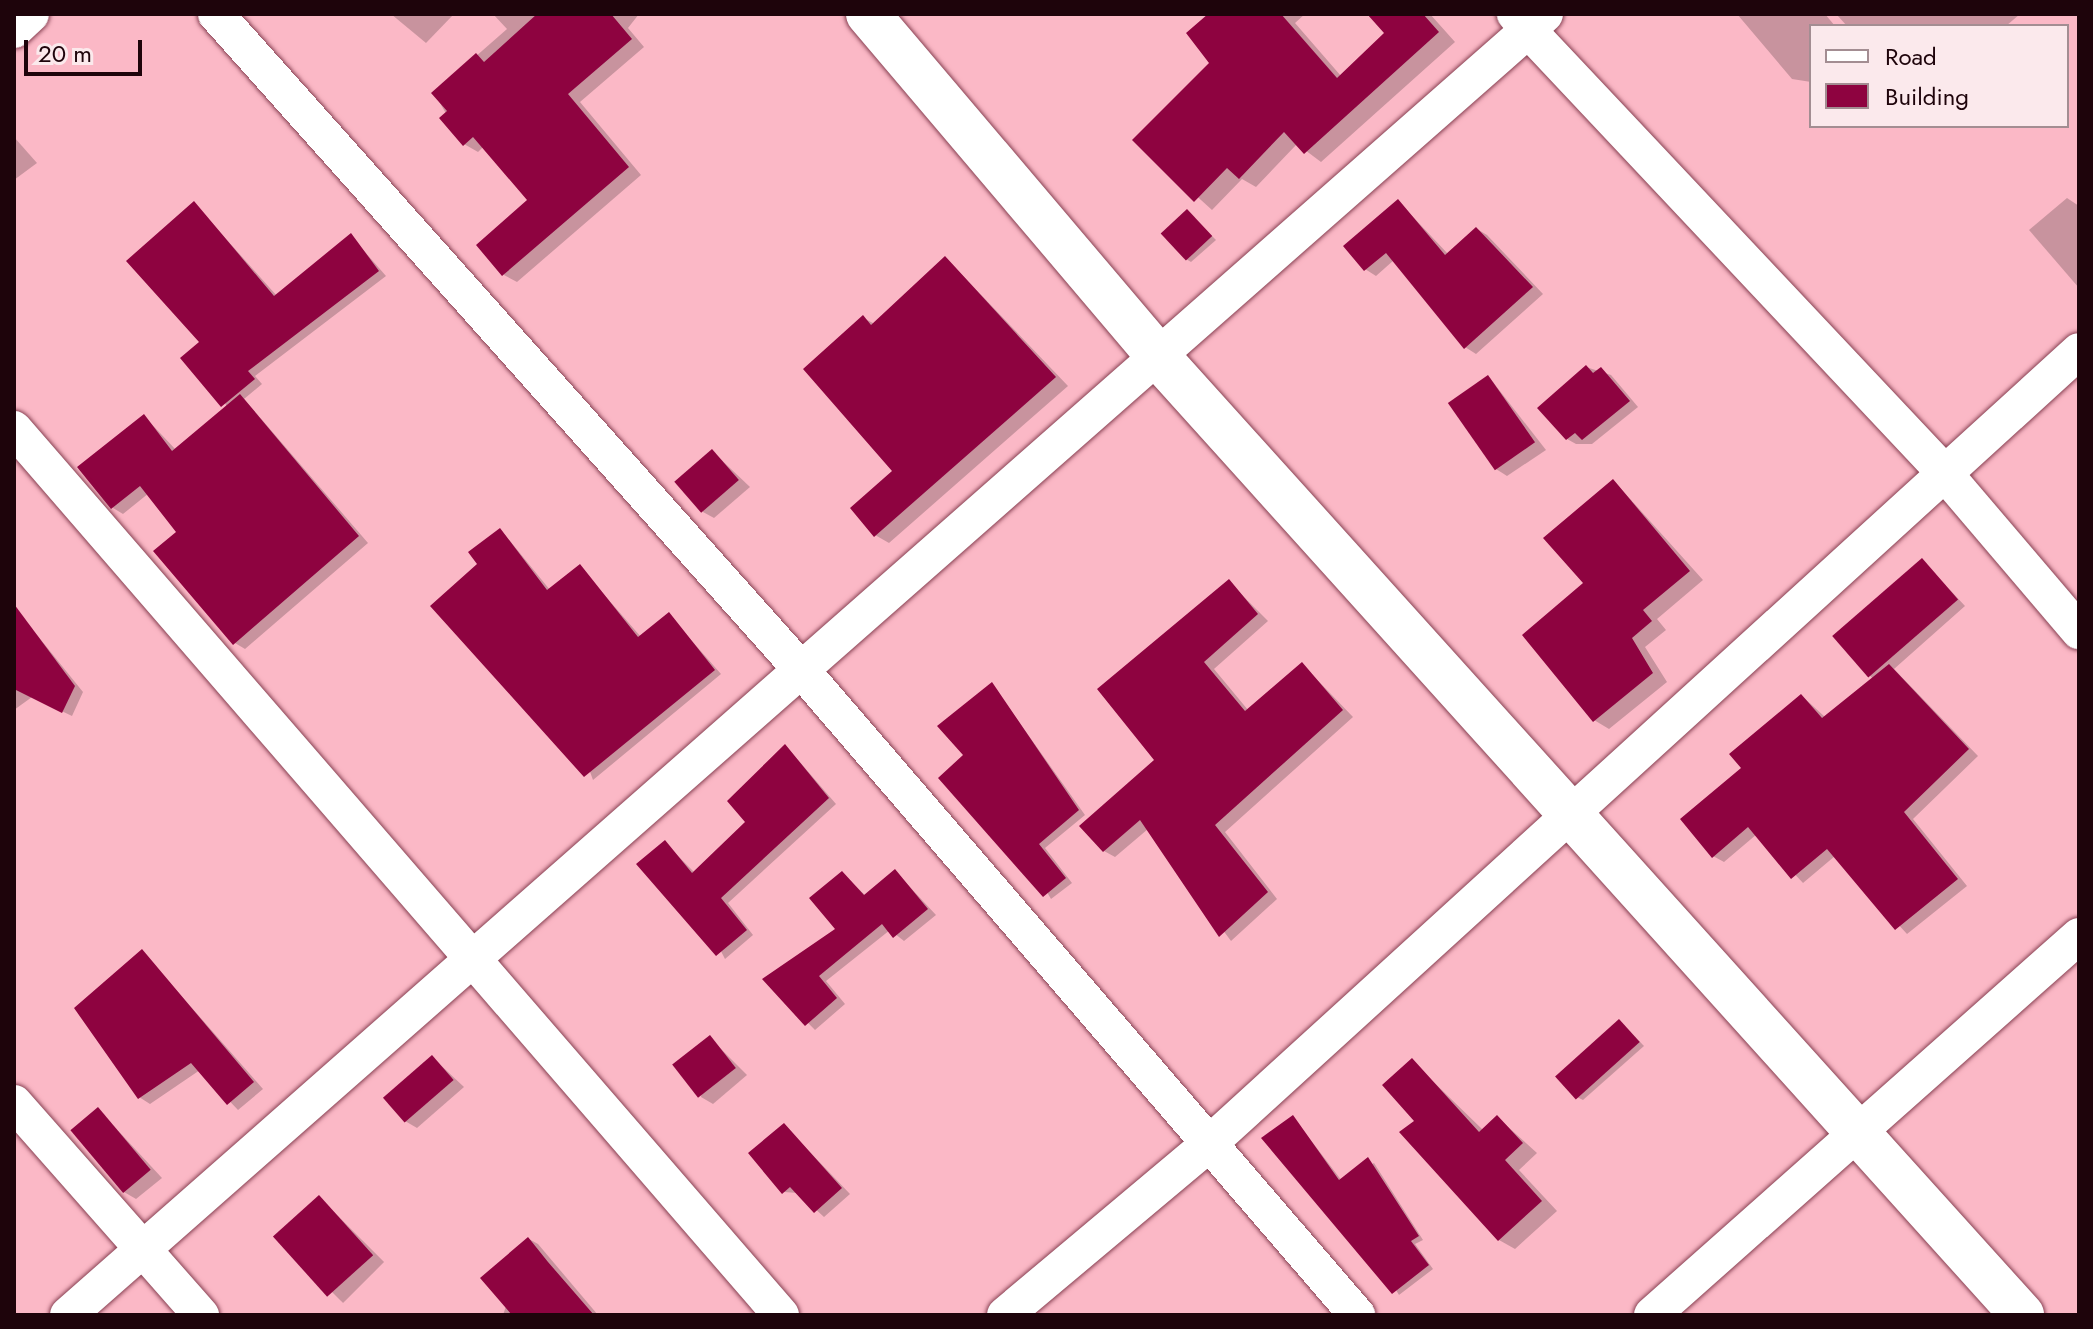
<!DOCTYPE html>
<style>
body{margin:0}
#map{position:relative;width:2093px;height:1329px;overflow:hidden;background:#fbb8c6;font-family:Jost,sans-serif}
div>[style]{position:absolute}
.shadow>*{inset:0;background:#0003;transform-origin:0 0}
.building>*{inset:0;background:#8e0340;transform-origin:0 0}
.roads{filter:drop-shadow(0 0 2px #884153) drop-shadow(0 0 2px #884153)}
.street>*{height:36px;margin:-18px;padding:0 18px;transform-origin:18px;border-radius:18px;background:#fff}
.secondary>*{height:44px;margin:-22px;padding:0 22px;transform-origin:22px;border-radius:22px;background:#fff}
span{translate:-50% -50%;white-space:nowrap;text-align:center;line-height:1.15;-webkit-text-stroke:8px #fbe9ec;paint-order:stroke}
.frame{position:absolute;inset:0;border:16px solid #1e040b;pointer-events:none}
.legend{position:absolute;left:1809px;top:24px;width:260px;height:104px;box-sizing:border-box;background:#fbe9ec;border:2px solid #a38d92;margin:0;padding:10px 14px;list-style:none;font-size:24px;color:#1e040b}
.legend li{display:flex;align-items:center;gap:16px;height:40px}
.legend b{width:40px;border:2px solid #a38d92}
.scale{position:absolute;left:24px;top:40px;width:118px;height:36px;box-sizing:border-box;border:4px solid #1e040b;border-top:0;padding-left:10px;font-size:24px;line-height:28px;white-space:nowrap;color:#1e040b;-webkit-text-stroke:6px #fbe9ec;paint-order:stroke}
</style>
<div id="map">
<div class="shadow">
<div style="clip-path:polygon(391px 14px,454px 14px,426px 43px)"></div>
<div style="clip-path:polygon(493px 14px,639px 14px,628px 28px,644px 47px,580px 102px,641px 175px,517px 282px,504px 275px,530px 200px,484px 146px,478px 152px,464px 144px,434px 93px,507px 29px)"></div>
<div style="clip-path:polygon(1210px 14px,1305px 14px,1295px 23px,1341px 76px,1387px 33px,1370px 14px,1430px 14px,1455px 42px,1321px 162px,1297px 144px,1256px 187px,1242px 179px,1212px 210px,1135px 140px,1212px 63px)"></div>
<div style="clip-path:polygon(1737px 14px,1825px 14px,1835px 26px,1811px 26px,1811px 82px,1792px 79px)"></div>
<div style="clip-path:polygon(2020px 14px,2006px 26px,1847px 26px,1837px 15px)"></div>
<div style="clip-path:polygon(14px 137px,37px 163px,14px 180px)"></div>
<div style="clip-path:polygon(2067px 198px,2079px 206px,2079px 288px,2029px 230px)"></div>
<div style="clip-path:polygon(1399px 202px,1448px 254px,1477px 229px,1487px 235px,1543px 294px,1476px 354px,1465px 347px,1394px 260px,1376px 276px,1365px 269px)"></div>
<div style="clip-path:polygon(194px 203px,277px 296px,351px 236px,386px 276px,255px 376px,262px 384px,244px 399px,368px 543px,245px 649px,235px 643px,179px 532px,149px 493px,123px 514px,113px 508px,144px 416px,176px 450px,227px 408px,202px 342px)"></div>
<div style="clip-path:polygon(1188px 212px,1216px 240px,1191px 262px,1186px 259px)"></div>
<div style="clip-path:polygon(946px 258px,1068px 386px,889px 543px,875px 535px,895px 471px,863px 318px,875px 324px)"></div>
<div style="clip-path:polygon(1586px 367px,1611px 375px,1638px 407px,1592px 444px,1576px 444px,1567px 439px)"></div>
<div style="clip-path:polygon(1489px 377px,1546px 450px,1507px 476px,1496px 469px)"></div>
<div style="clip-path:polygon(712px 451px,750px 487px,714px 518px,703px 512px)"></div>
<div style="clip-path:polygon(1614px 481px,1703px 580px,1657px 619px,1666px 630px,1645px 647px,1667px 682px,1609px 729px,1594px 720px,1585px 584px)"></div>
<div style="clip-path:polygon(501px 530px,550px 590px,580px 567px,641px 637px,669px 615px,721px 674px,593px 780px)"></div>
<div style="clip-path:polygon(1922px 560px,1965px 606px,1894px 669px,1978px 756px,1913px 819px,1967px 886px,1907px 934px,1835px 856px,1803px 883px,1757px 834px,1724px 862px,1713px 856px,1744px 768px,1802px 696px,1825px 717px,1873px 679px,1834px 635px)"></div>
<div style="clip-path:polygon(1229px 582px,1268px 621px,1214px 669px,1248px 710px,1302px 664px,1353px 717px,1225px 832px,1277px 899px,1231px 941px,1148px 829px,1115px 857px,1104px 851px,1156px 761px)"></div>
<div style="clip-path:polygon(16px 609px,83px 692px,72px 716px,32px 697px,14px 710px)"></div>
<div style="clip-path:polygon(992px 684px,1085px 815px,1045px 848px,1072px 883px,1051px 899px,966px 755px)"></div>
<div style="clip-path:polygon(786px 746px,836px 804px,728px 903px,753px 935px,725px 959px,665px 843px,695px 873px,748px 822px)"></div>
<div style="clip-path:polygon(895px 871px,936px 915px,904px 941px,890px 930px,826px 981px,845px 1004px,815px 1030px,765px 979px,838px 930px,842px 873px,866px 896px)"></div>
<div style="clip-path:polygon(142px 951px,263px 1089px,238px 1110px,200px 1070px,150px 1104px,139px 1097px)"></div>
<div style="clip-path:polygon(1620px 1021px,1644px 1046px,1583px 1100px,1577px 1097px)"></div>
<div style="clip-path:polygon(710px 1038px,747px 1075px,713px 1104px,701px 1097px)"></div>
<div style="clip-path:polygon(432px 1057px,464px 1087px,417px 1128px,405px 1121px)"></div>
<div style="clip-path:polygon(1412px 1061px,1483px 1130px,1497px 1117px,1537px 1153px,1519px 1170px,1557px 1211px,1515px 1249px,1499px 1240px,1417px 1121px)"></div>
<div style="clip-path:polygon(98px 1109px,162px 1178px,136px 1199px,124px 1192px)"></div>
<div style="clip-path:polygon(1293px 1117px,1342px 1181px,1374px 1163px,1423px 1240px,1415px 1244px,1433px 1269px,1399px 1295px)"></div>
<div style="clip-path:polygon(784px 1125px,850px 1194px,824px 1217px,798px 1193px,784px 1192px)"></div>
<div style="left:319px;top:1197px;width:92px;height:58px;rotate:45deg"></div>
<div style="clip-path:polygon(529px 1239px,538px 1244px,598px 1315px,503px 1315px)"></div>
</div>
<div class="building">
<div style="clip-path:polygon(537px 14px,611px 14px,632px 39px,568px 94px,629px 167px,502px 276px,476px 245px,527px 200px,473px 137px,463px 146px,439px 118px,447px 111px,431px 93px,476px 53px,484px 62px)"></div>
<div style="clip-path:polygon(1208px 14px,1281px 14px,1337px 78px,1384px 33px,1367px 14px,1423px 14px,1439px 32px,1304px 154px,1284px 132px,1239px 179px,1227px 168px,1194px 202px,1132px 140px,1209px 63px,1186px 33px)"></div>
<div style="clip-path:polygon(1398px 199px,1445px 255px,1476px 227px,1533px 287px,1464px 349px,1386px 253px,1364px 271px,1343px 246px)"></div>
<div style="clip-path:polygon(194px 201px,274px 296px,351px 233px,379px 271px,248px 371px,255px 379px,221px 407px,180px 358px,199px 342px,126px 261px)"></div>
<div style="left:1187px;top:209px;width:37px;height:36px;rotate:47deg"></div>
<div style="clip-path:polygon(945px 256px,1056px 377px,874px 537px,850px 508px,892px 471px,803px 369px,863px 315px,871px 325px)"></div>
<div style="clip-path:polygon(1586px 365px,1593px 373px,1601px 367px,1630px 401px,1582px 440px,1575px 433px,1566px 440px,1537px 408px)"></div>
<div style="left:1488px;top:375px;width:82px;height:49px;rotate:55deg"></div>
<div style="clip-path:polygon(240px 394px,359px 536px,233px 645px,153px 551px,176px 532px,140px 486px,111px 509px,77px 467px,144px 414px,172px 451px)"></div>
<div style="left:712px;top:449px;width:41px;height:50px;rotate:49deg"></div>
<div style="clip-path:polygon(1613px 479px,1690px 571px,1643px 610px,1652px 621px,1632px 638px,1653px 673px,1593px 722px,1522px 635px,1583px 583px,1543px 538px)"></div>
<div style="clip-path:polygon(500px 528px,547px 590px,580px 564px,638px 637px,669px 612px,715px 670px,584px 777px,430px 606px,477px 564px,468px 552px)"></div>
<div style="left:1922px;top:558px;width:55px;height:119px;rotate:49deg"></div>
<div style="clip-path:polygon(1229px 579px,1258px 614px,1204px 662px,1245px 711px,1302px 662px,1343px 710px,1215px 825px,1268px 892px,1219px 937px,1140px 820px,1103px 852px,1079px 826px,1154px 760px,1097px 689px)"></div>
<div style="clip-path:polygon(14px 604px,75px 686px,62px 713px,14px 689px)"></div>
<div style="clip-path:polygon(1889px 664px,1969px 749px,1904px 812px,1958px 879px,1895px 930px,1827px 849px,1791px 879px,1748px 827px,1712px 858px,1680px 819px,1741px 768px,1729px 754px,1801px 694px,1822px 718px)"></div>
<div style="clip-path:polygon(992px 682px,1079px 810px,1039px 844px,1066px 878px,1043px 897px,938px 778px,963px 755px,937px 726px)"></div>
<div style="clip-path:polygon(785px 744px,829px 798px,721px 898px,747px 930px,716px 956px,636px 864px,665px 840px,692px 873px,745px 822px,727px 801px)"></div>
<div style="clip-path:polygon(895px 869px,928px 909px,893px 938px,882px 924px,819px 976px,837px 998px,805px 1026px,762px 979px,835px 929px,809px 898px,842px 871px,864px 895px)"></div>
<div style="clip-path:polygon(142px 949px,254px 1082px,227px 1105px,191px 1063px,138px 1099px,74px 1008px)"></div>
<div style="left:1619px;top:1019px;width:31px;height:86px;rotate:48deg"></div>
<div style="left:710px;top:1035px;width:42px;height:48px;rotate:52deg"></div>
<div style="left:432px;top:1055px;width:33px;height:65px;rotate:49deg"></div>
<div style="clip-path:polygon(1412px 1058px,1479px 1132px,1497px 1115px,1523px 1143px,1505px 1160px,1542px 1201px,1498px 1241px,1399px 1132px,1414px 1121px,1382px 1085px)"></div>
<div style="left:98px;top:1107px;width:82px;height:36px;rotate:50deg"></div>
<div style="clip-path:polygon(1293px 1115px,1339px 1180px,1368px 1157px,1419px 1236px,1411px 1241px,1429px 1265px,1392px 1294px,1261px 1138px)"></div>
<div style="clip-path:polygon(784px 1123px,842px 1188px,814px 1213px,790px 1187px,782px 1194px,748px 1153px)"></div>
<div style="left:319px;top:1195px;width:81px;height:62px;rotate:48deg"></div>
<div style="clip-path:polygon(528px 1237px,548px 1262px,594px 1315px,512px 1315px,480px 1278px)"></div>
</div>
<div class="roads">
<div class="street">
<div style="left:216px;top:14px;width:874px;rotate:48.25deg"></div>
<div style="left:798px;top:666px;width:857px;rotate:49.26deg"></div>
<div style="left:1545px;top:14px;width:23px;rotate:137deg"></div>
<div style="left:1528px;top:30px;width:603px;rotate:46.75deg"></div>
<div style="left:1941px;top:469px;width:213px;rotate:49.6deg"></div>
<div style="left:14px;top:30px;width:23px;rotate:-43deg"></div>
<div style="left:14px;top:429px;width:1172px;rotate:49.12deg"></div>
<div style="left:14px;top:1103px;width:283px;rotate:48.6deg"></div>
<div style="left:68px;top:1315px;width:1945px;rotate:-41.35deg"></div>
<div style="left:1528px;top:30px;width:21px;rotate:-129deg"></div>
<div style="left:1005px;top:1315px;width:269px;rotate:-40deg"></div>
<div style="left:1211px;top:1142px;width:1174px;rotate:-42.34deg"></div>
<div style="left:1652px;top:1315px;width:571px;rotate:-41.59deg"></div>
</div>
<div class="secondary">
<div style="left:868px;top:14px;width:453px;rotate:49.7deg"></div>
<div style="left:1161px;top:360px;width:1286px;rotate:47.96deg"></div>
</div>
</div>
<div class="frame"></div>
<ul class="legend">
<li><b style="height:10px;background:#fff"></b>Road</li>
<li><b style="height:22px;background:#8e0340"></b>Building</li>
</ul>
<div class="scale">20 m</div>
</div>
